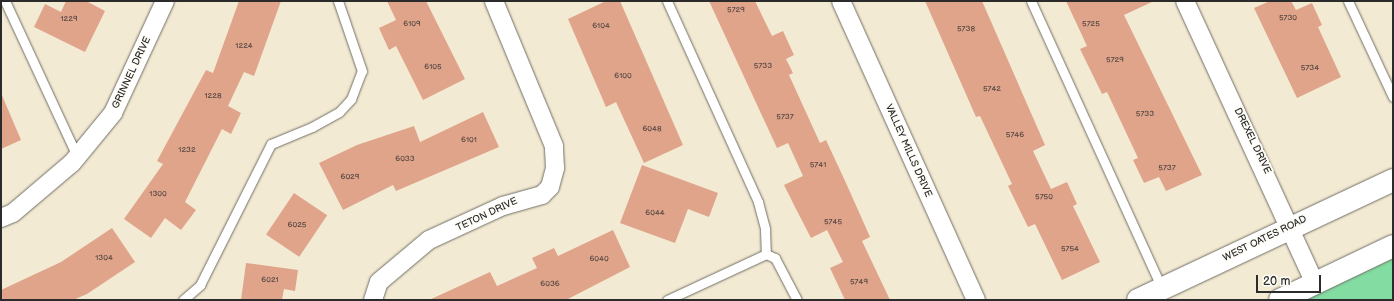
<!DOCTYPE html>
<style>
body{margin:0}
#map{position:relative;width:1394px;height:301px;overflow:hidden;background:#f3ead3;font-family:"Balsamiq Sans",sans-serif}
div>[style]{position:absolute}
.green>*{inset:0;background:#83dca1}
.building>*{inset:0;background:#e0a48b;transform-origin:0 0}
.roads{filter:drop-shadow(0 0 1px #716e66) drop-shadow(0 0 1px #716e66)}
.service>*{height:9px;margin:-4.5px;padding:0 4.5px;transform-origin:4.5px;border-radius:4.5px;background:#fff}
.minor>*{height:18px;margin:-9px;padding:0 9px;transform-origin:9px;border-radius:9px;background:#fff}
.secondary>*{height:22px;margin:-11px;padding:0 11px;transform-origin:11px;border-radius:11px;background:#fff}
span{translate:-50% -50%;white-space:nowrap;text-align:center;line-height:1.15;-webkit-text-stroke:4px #fdfcf7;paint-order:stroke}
.number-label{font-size:8px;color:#584943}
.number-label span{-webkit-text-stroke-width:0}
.street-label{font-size:10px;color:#2b2b2b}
.frame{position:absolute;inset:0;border:2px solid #2b2b2b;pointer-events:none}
.scale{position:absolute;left:1256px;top:275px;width:65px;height:18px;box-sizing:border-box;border:2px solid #2b2b2b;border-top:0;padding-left:5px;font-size:12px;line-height:14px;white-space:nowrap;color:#2b2b2b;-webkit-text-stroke:3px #fdfcf7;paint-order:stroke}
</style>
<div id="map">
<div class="green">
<div style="clip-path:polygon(1393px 258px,1393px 300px,1305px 300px)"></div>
</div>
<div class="building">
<div style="clip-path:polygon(66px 1px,86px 1px,105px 11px,85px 52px,34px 27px,45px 4px,61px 12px)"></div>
<div style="clip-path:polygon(239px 1px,281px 1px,254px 76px,244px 72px,228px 106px,241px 113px,231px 134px,222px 129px,185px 202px,196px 210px,181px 230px,165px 218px,151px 238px,124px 219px,163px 164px,157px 161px,206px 70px,213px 73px)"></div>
<div style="clip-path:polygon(387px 1px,426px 1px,465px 79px,423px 100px,396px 46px,389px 50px,379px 28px,396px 20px)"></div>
<div style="clip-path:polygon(606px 1px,620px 1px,683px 145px,644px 163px,616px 102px,606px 107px,568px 19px)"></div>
<div style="clip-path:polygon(709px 1px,755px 1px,772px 36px,783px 31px,794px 55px,786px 59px,793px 73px,789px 75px,820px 143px,826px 140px,846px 183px,870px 237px,862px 241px,890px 300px,845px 300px,830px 268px,843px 262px,827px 230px,811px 238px,795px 207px,784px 185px,803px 176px,788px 143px,777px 148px)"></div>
<div style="clip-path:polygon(925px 1px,982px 1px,1045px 145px,1033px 151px,1051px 189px,1067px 182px,1077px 204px,1073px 206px,1100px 262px,1062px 280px,1035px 224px,1028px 227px,1008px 186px,1012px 184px,980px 116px,976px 117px)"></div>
<div style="clip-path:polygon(1066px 1px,1154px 1px,1124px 15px,1202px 175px,1166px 191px,1159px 177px,1144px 183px,1133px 160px,1138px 158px,1107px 92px,1102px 94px,1080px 49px,1087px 46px)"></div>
<div style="clip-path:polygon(1270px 1px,1291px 1px,1296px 10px,1312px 3px,1322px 25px,1318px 27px,1341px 77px,1297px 98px,1254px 8px)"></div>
<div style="clip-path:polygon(1px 93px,21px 140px,1px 149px)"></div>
<div style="clip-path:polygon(483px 112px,499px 147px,396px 191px,393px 185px,343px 210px,319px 163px,357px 145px,414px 126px,420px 142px)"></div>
<div style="clip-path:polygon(642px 165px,718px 193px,709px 217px,688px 209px,675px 243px,620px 223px)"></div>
<div style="left:294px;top:193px;width:40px;height:50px;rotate:34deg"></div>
<div style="clip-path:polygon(112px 228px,135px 262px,87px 294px,73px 300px,1px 300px,1px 290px,61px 262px)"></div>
<div style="clip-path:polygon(613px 230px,630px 267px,566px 300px,429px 300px,490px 272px,497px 286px,537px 268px,532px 258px,554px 248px,558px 256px)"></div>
<div style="clip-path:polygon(246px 263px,298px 270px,295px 291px,284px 289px,282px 300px,241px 300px)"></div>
</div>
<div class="roads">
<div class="service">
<div style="left:5px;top:1px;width:171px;rotate:65.1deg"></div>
<div style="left:667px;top:1px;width:221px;rotate:65.6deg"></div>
<div style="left:758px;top:202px;width:28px;rotate:75deg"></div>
<div style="left:765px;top:229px;width:25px;rotate:88deg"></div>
<div style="left:1031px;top:1px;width:316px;rotate:65.5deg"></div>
<div style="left:1348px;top:1px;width:106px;rotate:64.9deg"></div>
<div style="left:183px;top:300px;width:23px;rotate:-41deg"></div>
<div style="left:200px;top:285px;width:158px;rotate:-63.3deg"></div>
<div style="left:271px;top:144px;width:44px;rotate:-22.5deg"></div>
<div style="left:312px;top:127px;width:31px;rotate:-29deg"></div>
<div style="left:339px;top:112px;width:18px;rotate:-47deg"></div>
<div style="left:351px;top:99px;width:30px;rotate:-69deg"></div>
<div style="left:362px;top:71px;width:74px;rotate:-108.9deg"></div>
<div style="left:667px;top:300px;width:109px;rotate:-24.9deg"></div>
<div style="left:766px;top:254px;width:10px;rotate:24deg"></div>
<div style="left:775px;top:258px;width:47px;rotate:62.4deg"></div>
</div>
<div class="minor">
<div style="left:841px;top:1px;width:328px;rotate:65.7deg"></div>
<div style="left:1185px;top:1px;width:311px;rotate:65.3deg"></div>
<div style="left:1px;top:218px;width:13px;rotate:-23deg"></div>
<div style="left:13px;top:213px;width:77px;rotate:-40.3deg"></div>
<div style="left:72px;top:163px;width:65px;rotate:-50.6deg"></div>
<div style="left:113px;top:113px;width:123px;rotate:-65.1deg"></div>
<div style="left:373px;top:300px;width:19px;rotate:-72deg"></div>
<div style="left:379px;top:282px;width:65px;rotate:-40deg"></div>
<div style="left:429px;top:240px;width:81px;rotate:-24.7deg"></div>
<div style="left:503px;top:206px;width:41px;rotate:-15.8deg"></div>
<div style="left:542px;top:195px;width:11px;rotate:-45deg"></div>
<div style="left:550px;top:187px;width:20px;rotate:-75deg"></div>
<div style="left:555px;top:168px;width:22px;rotate:-93deg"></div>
<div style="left:554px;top:146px;width:157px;rotate:-112.5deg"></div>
</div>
<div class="secondary">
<div style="left:1138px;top:300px;width:282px;rotate:-25.2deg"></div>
<div style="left:1280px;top:300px;width:125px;rotate:-25.5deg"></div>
</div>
</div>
<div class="number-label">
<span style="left:736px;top:10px">5729</span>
<span style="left:1288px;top:18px">5730</span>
<span style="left:69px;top:19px">1229</span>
<span style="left:412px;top:24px">6109</span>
<span style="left:1091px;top:24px">5725</span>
<span style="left:601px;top:26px">6104</span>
<span style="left:966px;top:29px">5738</span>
<span style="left:244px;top:46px">1224</span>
<span style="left:1115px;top:60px">5729</span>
<span style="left:763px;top:66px">5733</span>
<span style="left:433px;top:67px">6105</span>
<span style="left:1310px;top:68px">5734</span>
<span style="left:623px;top:76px">6100</span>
<span style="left:992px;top:89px">5742</span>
<span style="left:213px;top:96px">1228</span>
<span style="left:1145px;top:114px">5733</span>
<span style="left:785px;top:117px">5737</span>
<span style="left:652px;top:129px">6048</span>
<span style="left:1015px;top:135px">5746</span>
<span style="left:469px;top:140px">6101</span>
<span style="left:187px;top:150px">1232</span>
<span style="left:405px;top:159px">6033</span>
<span style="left:818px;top:165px">5741</span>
<span style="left:1167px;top:168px">5737</span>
<span style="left:350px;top:177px">6029</span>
<span style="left:158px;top:194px">1300</span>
<span style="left:1044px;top:197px">5750</span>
<span style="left:655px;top:213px">6044</span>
<span style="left:833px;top:222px">5745</span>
<span style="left:297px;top:225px">6025</span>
<span style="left:1070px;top:249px">5754</span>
<span style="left:104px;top:258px">1304</span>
<span style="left:599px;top:259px">6040</span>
<span style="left:270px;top:280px">6021</span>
<span style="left:859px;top:282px">5749</span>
<span style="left:550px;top:284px">6036</span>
</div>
<div class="street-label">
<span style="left:132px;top:73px;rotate:-65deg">GRINNEL DRIVE</span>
<span style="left:1252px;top:141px;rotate:64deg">DREXEL DRIVE</span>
<span style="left:908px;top:151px;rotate:66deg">VALLEY MILLS DRIVE</span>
<span style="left:487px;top:215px;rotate:-25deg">TETON DRIVE</span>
<span style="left:1265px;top:239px;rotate:-26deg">WEST OATES ROAD</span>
</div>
<div class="frame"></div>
<div class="scale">20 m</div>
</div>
